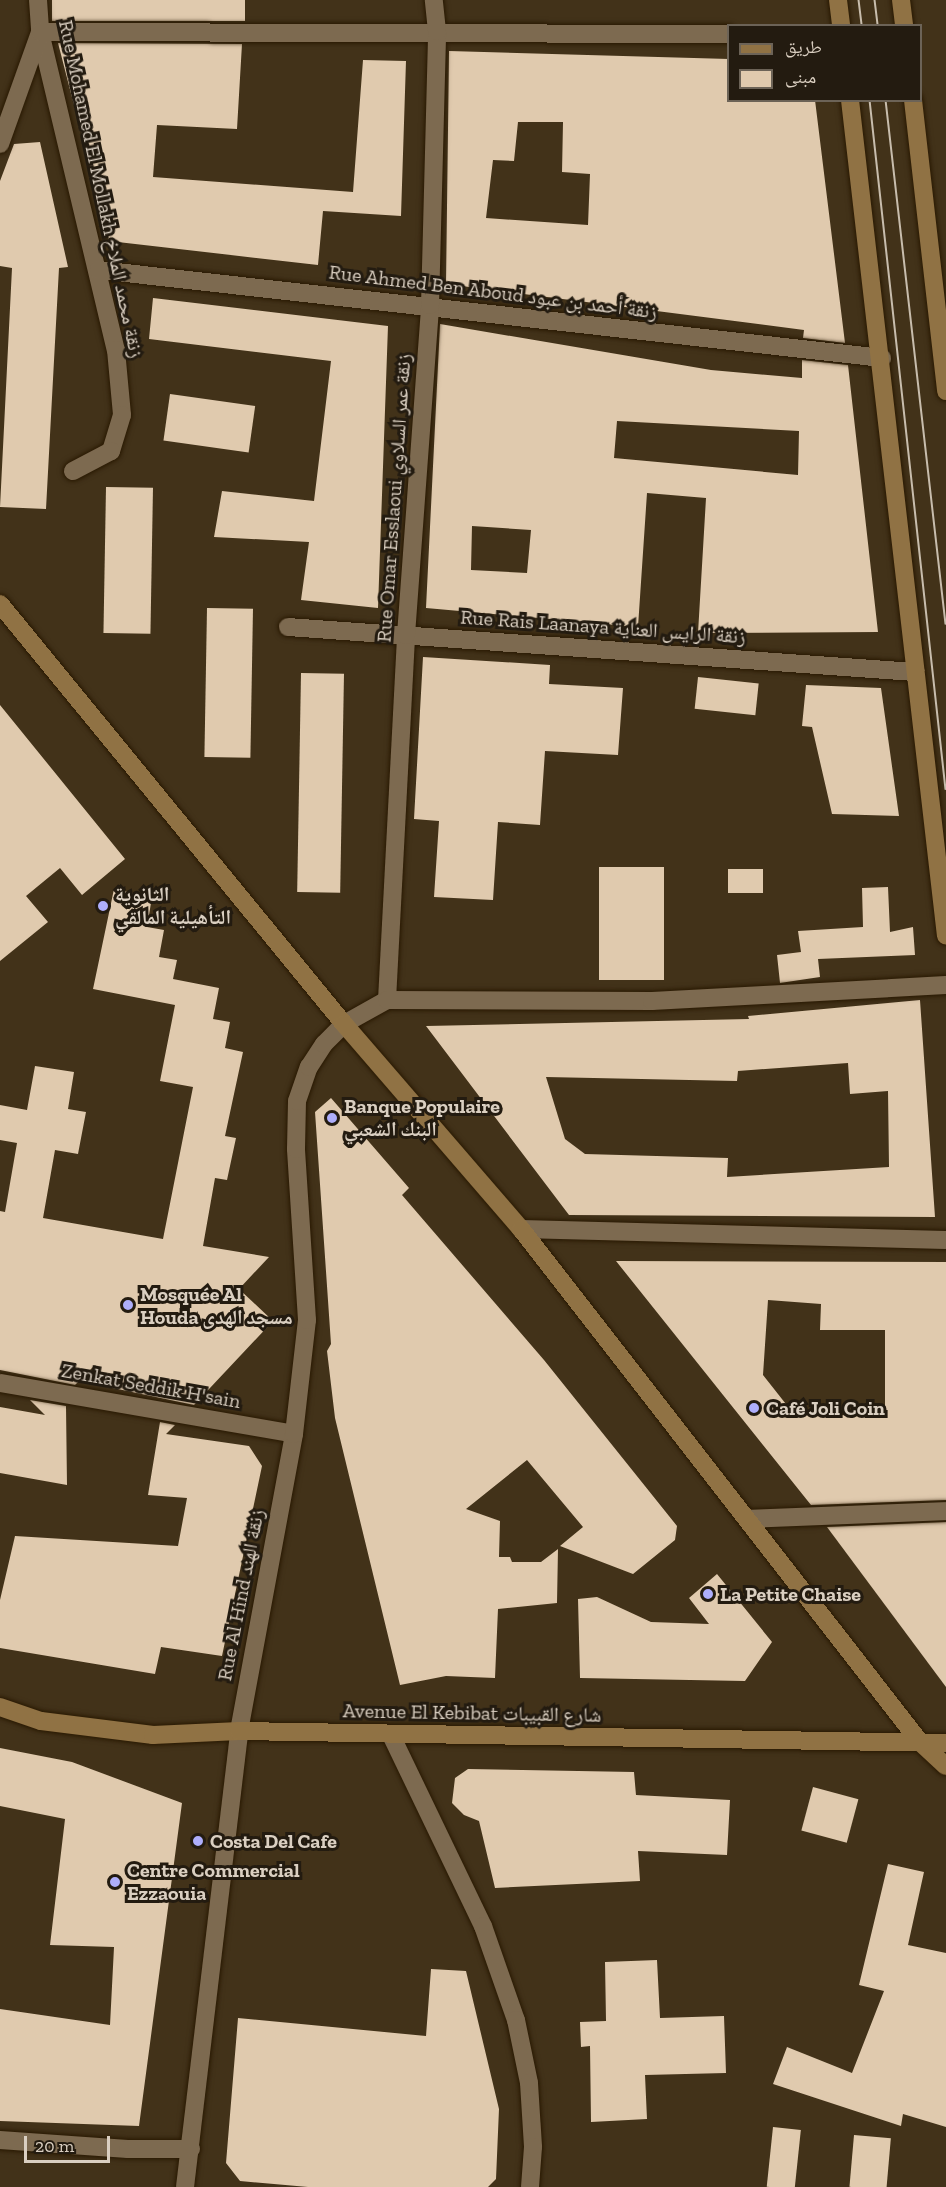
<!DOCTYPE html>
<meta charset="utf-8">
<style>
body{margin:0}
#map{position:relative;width:946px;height:2187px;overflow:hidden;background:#423219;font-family:"Zilla Slab","Noto Naskh Arabic",serif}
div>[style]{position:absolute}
.building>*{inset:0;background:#e0caae;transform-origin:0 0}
.roads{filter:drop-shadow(0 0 2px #291902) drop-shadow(0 0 2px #291902)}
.street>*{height:18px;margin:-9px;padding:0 9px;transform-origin:9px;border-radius:9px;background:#7d6a50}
.secondary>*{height:18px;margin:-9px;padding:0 9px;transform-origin:9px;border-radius:9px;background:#907244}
.tram>*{height:1.5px;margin:-0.75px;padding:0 0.75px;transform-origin:0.75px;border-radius:0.75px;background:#c8bdad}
.dots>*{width:16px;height:16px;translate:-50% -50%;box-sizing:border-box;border:3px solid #231b10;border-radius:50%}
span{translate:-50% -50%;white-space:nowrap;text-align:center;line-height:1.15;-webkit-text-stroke:6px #231b10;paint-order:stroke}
.street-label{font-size:20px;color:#dacfc1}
.poi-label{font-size:20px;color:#dacfc1;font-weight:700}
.left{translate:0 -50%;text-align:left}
.legend{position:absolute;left:727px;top:24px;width:195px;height:78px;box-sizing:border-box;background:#231b10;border:2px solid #6c6357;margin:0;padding:8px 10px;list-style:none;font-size:18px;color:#dacfc1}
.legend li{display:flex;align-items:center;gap:12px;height:30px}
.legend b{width:30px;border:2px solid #6c6357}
.scale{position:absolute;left:24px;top:2136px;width:86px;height:27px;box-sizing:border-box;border:3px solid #dacfc1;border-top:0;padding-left:8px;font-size:18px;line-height:21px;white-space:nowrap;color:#dacfc1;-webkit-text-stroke:4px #231b10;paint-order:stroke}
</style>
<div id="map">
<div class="building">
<div style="left:52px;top:0;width:193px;height:21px"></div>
<div style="clip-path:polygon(58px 43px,242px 44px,237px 129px,157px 125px,153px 177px,353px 192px,363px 60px,406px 61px,401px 216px,323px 211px,318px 265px,109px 241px)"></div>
<div style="clip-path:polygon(evenodd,449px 51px,729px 59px,729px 100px,815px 100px,845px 343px,803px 338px,804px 330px,446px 284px,449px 51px,518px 122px,563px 122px,562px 172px,590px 174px,588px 225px,486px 218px,493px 160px,514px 161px,518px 122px)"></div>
<div style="clip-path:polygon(40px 142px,68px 267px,59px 268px,46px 509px,0 507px,12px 268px,0 266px,0 181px,14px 144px)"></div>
<div style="clip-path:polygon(153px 298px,388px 326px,378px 608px,301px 600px,309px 542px,214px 537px,222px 491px,314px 501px,331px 361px,149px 339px)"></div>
<div style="clip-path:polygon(evenodd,440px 324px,711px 370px,802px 378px,802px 360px,848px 365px,878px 632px,698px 633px,706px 498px,647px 493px,638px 627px,426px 608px,440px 324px,617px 421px,799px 431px,798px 475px,614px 458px,617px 421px,440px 324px,472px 526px,531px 530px,527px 573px,471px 570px,472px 526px)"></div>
<div style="left:170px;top:394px;width:86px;height:47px;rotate:8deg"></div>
<div style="left:106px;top:487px;width:47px;height:146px;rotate:1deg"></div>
<div style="left:207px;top:608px;width:46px;height:149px;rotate:1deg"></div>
<div style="clip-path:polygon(423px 657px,550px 665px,549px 684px,623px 688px,618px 755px,545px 751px,540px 825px,498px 822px,493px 900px,434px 897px,439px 821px,414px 819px)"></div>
<div style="left:301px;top:673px;width:43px;height:219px;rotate:1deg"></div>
<div style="left:698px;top:677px;width:61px;height:32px;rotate:6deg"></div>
<div style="clip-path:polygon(806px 685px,881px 688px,899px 816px,832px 814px,812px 727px,802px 726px)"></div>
<div style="clip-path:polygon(0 705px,125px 859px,82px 895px,60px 868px,26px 896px,48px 922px,0 961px)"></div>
<div style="left:664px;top:867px;width:113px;height:65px;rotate:90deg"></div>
<div style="left:728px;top:869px;width:35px;height:24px"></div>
<div style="clip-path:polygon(888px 887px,890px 932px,913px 927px,915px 955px,818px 959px,820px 977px,780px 983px,777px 955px,801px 952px,798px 931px,863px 927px,862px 888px)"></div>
<div style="clip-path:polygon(114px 889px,152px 897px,147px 927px,164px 930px,159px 957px,177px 960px,173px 979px,219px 988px,213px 1019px,230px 1022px,225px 1048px,243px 1052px,225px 1136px,236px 1138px,227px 1180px,215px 1178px,203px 1246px,269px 1257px,239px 1289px,273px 1321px,194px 1405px,113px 1388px,95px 1365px,75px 1385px,0 1370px,0 1211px,5px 1212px,17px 1143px,0 1140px,0 1105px,27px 1110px,35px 1066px,74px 1072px,68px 1109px,86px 1112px,78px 1154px,55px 1150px,43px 1218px,163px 1239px,193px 1087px,160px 1081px,175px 1005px,93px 989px)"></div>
<div style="clip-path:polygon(evenodd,920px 1000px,935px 1217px,569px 1215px,426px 1026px,749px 1019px,748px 1016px,920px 1000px,848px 1063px,850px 1094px,888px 1091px,889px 1167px,727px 1177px,728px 1158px,585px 1154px,565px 1139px,546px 1077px,737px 1081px,738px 1071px,848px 1063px)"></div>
<div style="clip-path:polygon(331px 1098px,409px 1188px,402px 1195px,544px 1360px,677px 1526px,675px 1540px,633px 1574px,560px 1546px,583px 1527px,527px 1460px,466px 1509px,500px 1521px,499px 1557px,510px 1557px,512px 1562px,541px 1562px,558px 1549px,557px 1603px,498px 1609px,495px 1678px,446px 1676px,400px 1685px,335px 1418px,327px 1351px,331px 1344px,315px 1112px)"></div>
<div style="clip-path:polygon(evenodd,616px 1261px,946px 1262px,946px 1500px,811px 1505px,616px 1261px,768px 1300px,821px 1304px,820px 1330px,885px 1330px,885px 1417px,793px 1413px,763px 1375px,768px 1300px)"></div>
<div style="clip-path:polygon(30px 1400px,66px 1406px,67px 1485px,0 1473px,0 1407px,45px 1415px)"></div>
<div style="clip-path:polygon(160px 1422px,175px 1425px,166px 1434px,249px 1446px,262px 1466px,222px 1656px,161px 1647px,155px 1674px,0 1648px,0 1600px,15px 1536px,178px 1546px,187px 1498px,148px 1495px)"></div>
<div style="clip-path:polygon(946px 1522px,946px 1687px,827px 1527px)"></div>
<div style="clip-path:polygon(717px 1574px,772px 1642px,745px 1681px,580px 1678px,578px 1599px,597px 1597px,651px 1622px,709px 1624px,689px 1598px)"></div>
<div style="clip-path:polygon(0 1748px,72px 1762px,182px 1803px,139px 2126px,0 2121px,0 2009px,110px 2025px,114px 1947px,50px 1945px,65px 1819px,0 1806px)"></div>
<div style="clip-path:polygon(468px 1769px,634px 1772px,636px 1795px,730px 1800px,727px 1855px,638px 1851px,640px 1881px,495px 1888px,479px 1821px,464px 1815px,452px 1803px,455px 1778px)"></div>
<div style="left:813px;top:1787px;width:47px;height:45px;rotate:15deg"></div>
<div style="clip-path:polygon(888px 1864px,924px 1872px,908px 1945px,946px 1953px,946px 2127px,903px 2114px,901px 2126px,773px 2084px,787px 2047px,852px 2073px,884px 1991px,859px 1985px)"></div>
<div style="clip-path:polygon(657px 1960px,660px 2018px,724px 2016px,726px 2073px,645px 2075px,647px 2119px,591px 2122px,590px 2046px,581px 2047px,580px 2022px,606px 2021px,605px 1962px)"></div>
<div style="clip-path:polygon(431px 1969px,466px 1971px,499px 2109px,496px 2179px,488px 2187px,308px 2187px,240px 2181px,226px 2163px,238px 2018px,426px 2036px)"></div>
<div style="left:773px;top:2127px;width:28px;height:60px;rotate:6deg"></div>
<div style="left:854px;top:2135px;width:37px;height:52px;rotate:5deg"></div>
</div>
<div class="roads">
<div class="street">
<div style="left:38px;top:0;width:32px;rotate:86deg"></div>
<div style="left:40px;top:32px;width:327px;rotate:76.6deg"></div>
<div style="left:116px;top:350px;width:65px;rotate:84.7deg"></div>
<div style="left:122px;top:415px;width:38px;rotate:107deg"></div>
<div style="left:111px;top:451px;width:43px;rotate:152.2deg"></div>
<div style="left:0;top:144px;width:119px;rotate:-70.3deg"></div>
<div style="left:40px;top:32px;width:688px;rotate:0.17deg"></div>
<div style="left:99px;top:270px;width:788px;rotate:6.41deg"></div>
<div style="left:288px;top:627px;width:629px;rotate:4.11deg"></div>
<div style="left:387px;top:1000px;width:365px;rotate:-87deg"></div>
<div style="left:406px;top:635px;width:331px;rotate:-85.8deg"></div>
<div style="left:430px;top:305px;width:274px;rotate:-88.5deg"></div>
<div style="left:437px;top:31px;width:31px;rotate:-96deg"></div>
<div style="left:521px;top:1229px;width:425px;rotate:1.5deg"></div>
<div style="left:0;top:1383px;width:298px;rotate:9.8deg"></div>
<div style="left:748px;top:1519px;width:198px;rotate:-2.3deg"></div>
<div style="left:391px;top:1735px;width:212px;rotate:64.3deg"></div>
<div style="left:483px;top:1926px;width:100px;rotate:70.7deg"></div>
<div style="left:516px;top:2020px;width:64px;rotate:78.3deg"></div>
<div style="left:529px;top:2083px;width:64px;rotate:86.4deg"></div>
<div style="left:533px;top:2147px;width:40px;rotate:94.3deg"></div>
<div style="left:0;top:2140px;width:128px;rotate:4deg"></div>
<div style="left:128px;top:2149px;width:63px"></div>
<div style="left:185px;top:2187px;width:459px;rotate:-83.2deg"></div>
<div style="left:239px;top:1731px;width:302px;rotate:-79.5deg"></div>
<div style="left:294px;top:1434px;width:115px;rotate:-83.5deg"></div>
<div style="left:307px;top:1320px;width:171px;rotate:-93.7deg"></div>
<div style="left:296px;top:1149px;width:48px;rotate:-88.8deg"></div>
<div style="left:297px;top:1101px;width:36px;rotate:-71deg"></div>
<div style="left:309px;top:1067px;width:27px;rotate:-57deg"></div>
<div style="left:324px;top:1044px;width:28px;rotate:-45deg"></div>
<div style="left:344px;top:1024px;width:49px;rotate:-29.2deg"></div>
<div style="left:387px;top:1000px;width:265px;rotate:0.2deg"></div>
<div style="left:652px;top:1001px;width:294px;rotate:-3.1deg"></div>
</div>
<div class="secondary">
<div style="left:838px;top:0;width:26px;rotate:83deg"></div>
<div style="left:901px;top:0;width:26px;rotate:83deg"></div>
<div style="left:850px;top:100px;width:841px;rotate:83.45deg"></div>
<div style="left:913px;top:100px;width:293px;rotate:83.5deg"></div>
<div style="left:0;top:604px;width:543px;rotate:50.68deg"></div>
<div style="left:344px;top:1024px;width:271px;rotate:49.2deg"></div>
<div style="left:521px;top:1229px;width:650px;rotate:52.13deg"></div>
<div style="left:920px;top:1742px;width:35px;rotate:43deg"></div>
<div style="left:0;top:1707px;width:43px;rotate:18.9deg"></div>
<div style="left:41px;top:1721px;width:113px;rotate:7.1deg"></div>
<div style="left:153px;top:1735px;width:86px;rotate:-2.7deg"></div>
<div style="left:239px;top:1731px;width:707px;rotate:0.97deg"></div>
</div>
</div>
<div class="tram">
<div style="left:859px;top:0;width:26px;rotate:83deg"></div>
<div style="left:875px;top:0;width:26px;rotate:83deg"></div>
<div style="left:870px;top:100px;width:693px;rotate:83.71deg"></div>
<div style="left:886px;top:100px;width:527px;rotate:83.47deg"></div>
</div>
<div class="dots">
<div style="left:103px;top:906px;background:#aeaefb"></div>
<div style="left:332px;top:1118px;background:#aeaefb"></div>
<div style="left:128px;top:1305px;background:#aeaefb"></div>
<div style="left:754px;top:1408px;background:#aeaefb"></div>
<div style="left:708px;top:1594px;background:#aeaefb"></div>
<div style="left:198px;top:1841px;background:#aeaefb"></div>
<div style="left:115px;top:1882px;background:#aeaefb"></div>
</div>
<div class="street-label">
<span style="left:101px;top:189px;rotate:78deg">Rue Mohamed El Mollakh زنقة محمد الملاخ</span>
<span style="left:493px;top:292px;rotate:7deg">Rue Ahmed Ben Aboud زنقة أحمد بن عبود</span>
<span style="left:394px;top:498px;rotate:-86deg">Rue Omar Esslaoui زنقة عمر السلاوي</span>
<span style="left:603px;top:627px;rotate:4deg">Rue Rais Laanaya زنقة الرايس العناية</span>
<span style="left:151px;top:1386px;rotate:10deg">Zenkat Seddik H'sain</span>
<span style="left:241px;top:1595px;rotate:-79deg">Rue Al Hind زنقة الهند</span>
<span style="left:472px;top:1713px;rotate:1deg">Avenue El Kebibat شارع القبيبات</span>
</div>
<div class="poi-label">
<span class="left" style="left:115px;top:906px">الثانوية<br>التأهيلية المالقي</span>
<span class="left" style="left:344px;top:1118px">Banque Populaire<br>البنك الشعبي</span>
<span class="left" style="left:140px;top:1306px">Mosquée Al<br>Houda مسجد الهدى</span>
<span class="left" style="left:766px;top:1408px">Café Joli Coin</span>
<span class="left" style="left:720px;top:1594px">La Petite Chaise</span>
<span class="left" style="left:210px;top:1841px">Costa Del Cafe</span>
<span class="left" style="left:127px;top:1882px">Centre Commercial<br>Ezzaouia</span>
</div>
<ul class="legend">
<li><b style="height:8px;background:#907244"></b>طريق</li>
<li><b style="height:16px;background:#e0caae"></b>مبنى</li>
</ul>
<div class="scale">20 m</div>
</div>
